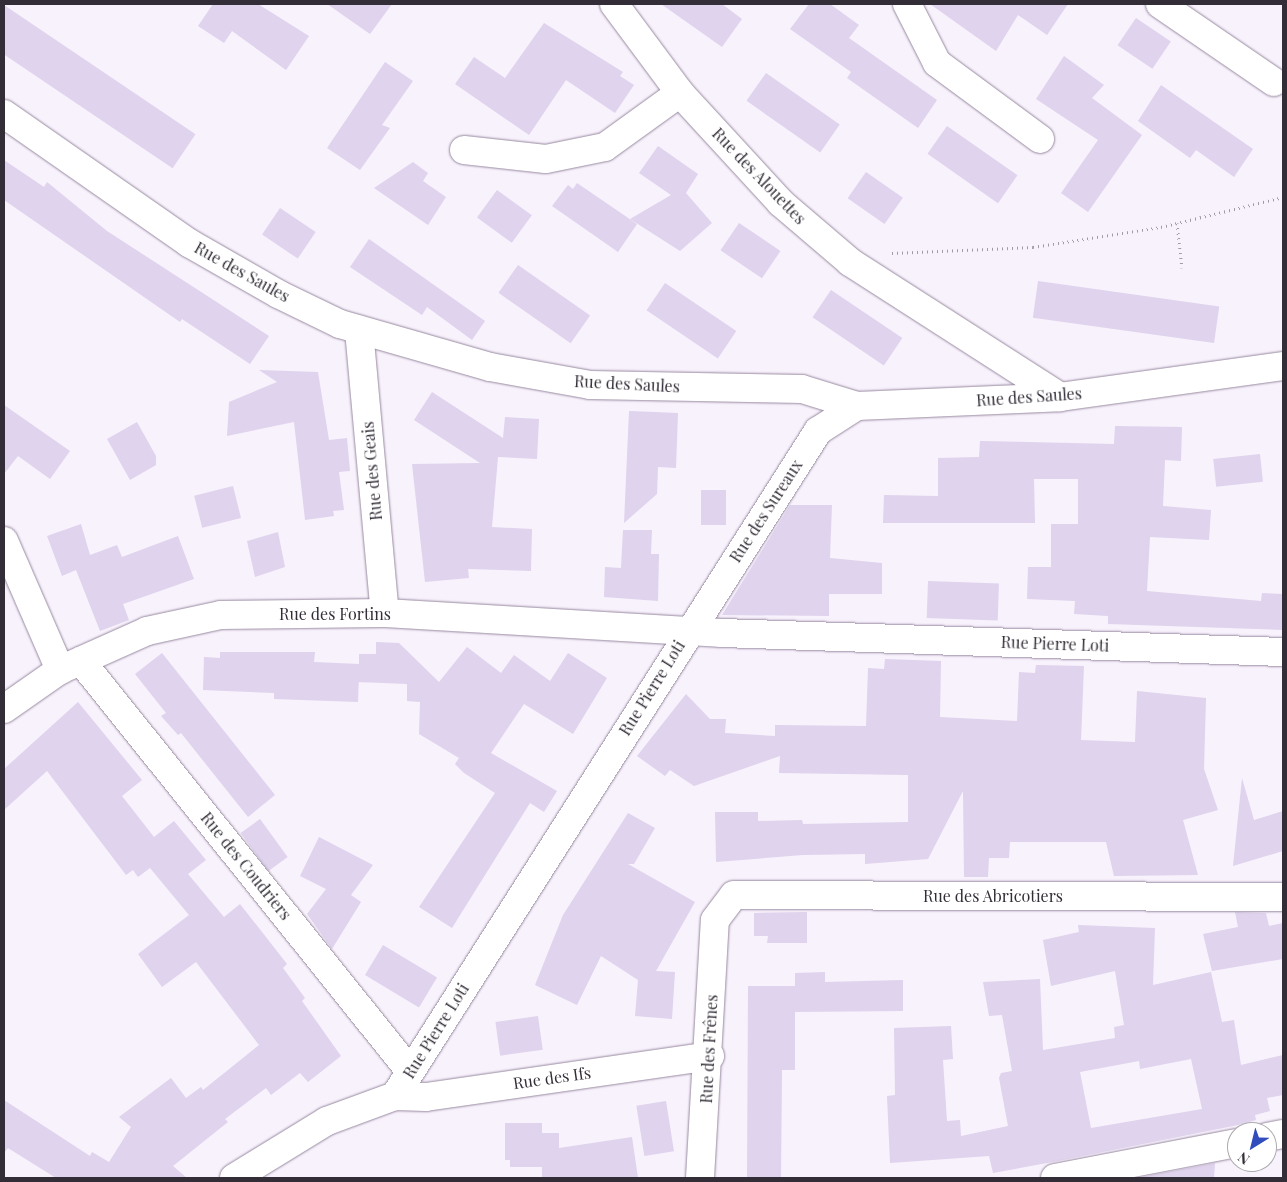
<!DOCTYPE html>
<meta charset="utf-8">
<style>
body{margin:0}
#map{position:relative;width:1287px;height:1182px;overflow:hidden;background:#f8f2fc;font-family:"Playfair Display",serif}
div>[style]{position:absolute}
.building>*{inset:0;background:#dfd3ed;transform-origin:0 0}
.path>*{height:3px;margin-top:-1.5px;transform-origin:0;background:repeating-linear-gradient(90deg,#a19ba5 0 1px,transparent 0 5px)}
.roads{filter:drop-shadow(0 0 1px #9789a0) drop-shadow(0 0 1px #9789a0)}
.minor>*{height:28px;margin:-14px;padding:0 14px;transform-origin:14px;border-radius:14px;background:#fff}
span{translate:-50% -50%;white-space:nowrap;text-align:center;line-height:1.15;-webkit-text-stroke:5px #fff;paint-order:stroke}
.street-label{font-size:16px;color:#332d37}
.frame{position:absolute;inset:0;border:5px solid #332d37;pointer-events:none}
.north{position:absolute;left:1227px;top:1122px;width:50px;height:50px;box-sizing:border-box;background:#fff;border:1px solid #adabaf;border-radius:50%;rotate:216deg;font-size:14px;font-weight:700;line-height:20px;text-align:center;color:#332d37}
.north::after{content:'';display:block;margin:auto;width:18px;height:22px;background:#314cbd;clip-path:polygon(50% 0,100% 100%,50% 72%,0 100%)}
</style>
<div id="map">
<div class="building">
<div style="clip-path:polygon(213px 4px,258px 4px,309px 36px,286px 70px,232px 31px,224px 43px,198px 26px)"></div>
<div style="clip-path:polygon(327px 4px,392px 4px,370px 34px)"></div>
<div style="clip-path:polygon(661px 4px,722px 4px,742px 19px,722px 47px)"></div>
<div style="clip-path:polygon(809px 4px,830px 4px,859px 25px,849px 38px,937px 100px,918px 128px,847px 78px,851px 72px,790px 29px)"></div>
<div style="clip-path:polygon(930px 4px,1068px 4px,1047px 35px,1018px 15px,996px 51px)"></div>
<div style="left:4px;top:5px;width:231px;height:41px;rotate:34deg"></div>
<div style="left:1136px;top:18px;width:42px;height:33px;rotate:34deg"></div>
<div style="clip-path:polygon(544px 23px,623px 72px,620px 76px,634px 85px,615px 113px,566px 80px,529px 135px,455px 84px,474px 57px,505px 78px)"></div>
<div style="clip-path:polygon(1064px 56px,1104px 85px,1092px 98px,1142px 135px,1088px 212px,1061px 193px,1098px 140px,1036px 99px)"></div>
<div style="clip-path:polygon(385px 62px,413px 81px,382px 125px,390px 128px,360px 170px,327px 148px)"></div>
<div style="left:766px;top:73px;width:90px;height:34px;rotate:35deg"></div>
<div style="clip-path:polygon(1161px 85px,1253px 149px,1234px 177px,1196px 150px,1190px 158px,1138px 121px)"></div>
<div style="left:947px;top:126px;width:86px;height:34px;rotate:35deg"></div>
<div style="clip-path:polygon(658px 146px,698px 174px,686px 193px,712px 223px,680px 251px,630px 219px,671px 195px,639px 173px)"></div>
<div style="clip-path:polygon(4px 160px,44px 187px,47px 182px,107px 231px,269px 336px,250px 364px,182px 319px,180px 322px,4px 200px)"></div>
<div style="clip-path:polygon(413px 162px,428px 173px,423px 181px,446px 197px,428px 225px,374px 188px)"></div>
<div style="left:866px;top:172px;width:45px;height:32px;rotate:35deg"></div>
<div style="clip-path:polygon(577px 183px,637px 224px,618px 252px,552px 206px,568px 185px,573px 189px)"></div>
<div style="left:497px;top:190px;width:43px;height:34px;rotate:36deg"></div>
<div style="left:280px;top:208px;width:43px;height:32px;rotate:34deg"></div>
<div style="left:739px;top:223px;width:50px;height:33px;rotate:34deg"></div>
<div style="clip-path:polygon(369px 239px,485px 321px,472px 340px,427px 307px,422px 315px,350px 267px)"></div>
<div style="left:518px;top:265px;width:88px;height:34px;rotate:35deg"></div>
<div style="left:1038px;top:281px;width:183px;height:37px;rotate:8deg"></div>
<div style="left:665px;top:283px;width:86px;height:33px;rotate:34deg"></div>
<div style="left:831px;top:290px;width:86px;height:33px;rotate:34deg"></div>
<div style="clip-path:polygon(259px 370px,318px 372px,329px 440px,347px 438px,350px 471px,339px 472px,344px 510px,333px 511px,334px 516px,305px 520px,294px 422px,227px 436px,229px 402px,277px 382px)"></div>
<div style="clip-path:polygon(432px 392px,503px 438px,505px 417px,539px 419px,537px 459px,498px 457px,492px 527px,532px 529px,531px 571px,468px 569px,469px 578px,425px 582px,412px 464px,480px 463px,414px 420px)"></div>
<div style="clip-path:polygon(4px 405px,70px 451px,50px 479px,18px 456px,4px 474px)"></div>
<div style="clip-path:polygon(629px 411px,678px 413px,676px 468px,658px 467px,657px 494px,624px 523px)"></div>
<div style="clip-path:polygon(137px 422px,156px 456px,156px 465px,130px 480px,107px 439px)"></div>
<div style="clip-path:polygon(1115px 426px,1182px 427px,1181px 461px,1165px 460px,1163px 506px,1211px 510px,1209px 540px,1150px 537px,1147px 591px,1261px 601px,1262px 593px,1283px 594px,1283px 630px,1108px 624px,1108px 616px,1074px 614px,1075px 601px,1027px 599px,1028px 567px,1051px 567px,1051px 524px,1078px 524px,1078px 479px,1034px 479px,1035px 523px,883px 523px,884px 495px,938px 496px,938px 458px,979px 457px,980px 441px,1114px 444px)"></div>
<div style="left:1260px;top:454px;width:28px;height:47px;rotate:84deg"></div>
<div style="left:233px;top:486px;width:33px;height:40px;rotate:76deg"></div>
<div style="left:701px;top:490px;width:25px;height:35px"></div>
<div style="clip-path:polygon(790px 505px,832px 505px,830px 558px,882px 563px,882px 594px,829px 594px,829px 616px,722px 615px)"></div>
<div style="clip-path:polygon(81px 524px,90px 555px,117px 545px,122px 557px,178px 536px,194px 579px,123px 604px,129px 620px,100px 631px,76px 570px,62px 576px,47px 536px)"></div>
<div style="clip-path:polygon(623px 530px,652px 530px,651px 554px,659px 554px,658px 601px,604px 597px,605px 567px,621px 568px)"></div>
<div style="clip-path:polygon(278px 532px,285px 567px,255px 577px,247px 541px)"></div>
<div style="left:928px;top:581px;width:71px;height:37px;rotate:2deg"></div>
<div style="clip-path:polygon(376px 642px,399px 643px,439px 682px,467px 647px,501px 673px,514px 655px,550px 681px,568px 653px,607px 678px,573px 734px,524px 704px,491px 753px,557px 791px,544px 812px,530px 803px,452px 928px,419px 907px,495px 793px,464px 773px,455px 764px,459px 758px,419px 734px,420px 702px,407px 701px,407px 684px,358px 682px,359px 675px,358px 702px,274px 699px,274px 693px,203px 690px,204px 657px,220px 658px,220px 652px,315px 652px,314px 662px,359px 664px,359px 654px,376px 654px)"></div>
<div style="clip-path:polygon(162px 653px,275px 795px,248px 817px,181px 733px,178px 735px,161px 716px,166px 713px,135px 674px)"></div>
<div style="clip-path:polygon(885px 659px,941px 661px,940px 717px,1017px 721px,1019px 672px,1035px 673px,1036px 665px,1084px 666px,1081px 740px,1135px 742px,1137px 691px,1206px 698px,1204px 769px,1218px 810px,1183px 820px,1198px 875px,1114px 876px,1106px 842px,1010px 842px,1009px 858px,989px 858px,988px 877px,964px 877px,963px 791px,928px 859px,865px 864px,865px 854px,803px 855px,716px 862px,715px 812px,758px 812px,758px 821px,802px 820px,803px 824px,908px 822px,908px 775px,779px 773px,780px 756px,694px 786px,670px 770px,665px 776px,637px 756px,686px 694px,710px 719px,726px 719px,725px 733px,775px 736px,775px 725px,866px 726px,868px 668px,884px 669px)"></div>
<div style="clip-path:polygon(78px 702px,142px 780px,122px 796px,154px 837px,174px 821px,206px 860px,188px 874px,224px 917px,240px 904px,287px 964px,283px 968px,305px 998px,302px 1001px,341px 1056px,308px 1082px,300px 1073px,271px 1095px,266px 1088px,225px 1119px,228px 1122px,173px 1166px,187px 1178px,56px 1178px,8px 1148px,4px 1153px,4px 1100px,90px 1156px,92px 1152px,109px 1162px,131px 1127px,119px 1117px,171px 1078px,186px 1098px,201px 1087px,203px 1090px,259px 1045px,196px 962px,162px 987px,138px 954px,189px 915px,150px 868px,138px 877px,133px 870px,126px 875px,47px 771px,4px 810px,4px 769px)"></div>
<div style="clip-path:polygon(1242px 778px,1254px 820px,1283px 811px,1283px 851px,1233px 866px)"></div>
<div style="clip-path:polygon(628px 813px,655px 828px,634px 864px,628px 864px,695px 902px,656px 971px,675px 972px,672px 1019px,635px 1016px,638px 980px,601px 956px,577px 1005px,535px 985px,563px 915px)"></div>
<div style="left:260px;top:819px;width:47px;height:24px;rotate:54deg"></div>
<div style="clip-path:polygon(319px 837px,373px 865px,351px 895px,361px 902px,332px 949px,307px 914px,326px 889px,300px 876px)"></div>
<div style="clip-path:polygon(807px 912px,807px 943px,767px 943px,768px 936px,754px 936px,754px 913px)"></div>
<div style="clip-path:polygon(1235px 912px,1266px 913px,1269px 926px,1283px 923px,1283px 959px,1212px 971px,1203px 934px,1238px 927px)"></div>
<div style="clip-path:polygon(evenodd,1078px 925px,1155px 928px,1153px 985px,1211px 972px,1222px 1022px,1234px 1020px,1241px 1065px,1283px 1055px,1283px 1095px,1267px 1098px,1270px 1111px,1255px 1115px,1256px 1120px,1243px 1124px,1058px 1161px,993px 1173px,989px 1156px,890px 1163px,887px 1096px,895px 1095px,894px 1028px,951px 1026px,953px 1059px,943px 1060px,947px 1121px,960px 1120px,961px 1136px,1008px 1126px,999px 1078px,1001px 1073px,1012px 1071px,1002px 1015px,989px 1016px,983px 982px,1040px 979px,1043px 1050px,1115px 1038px,1114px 1027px,1124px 1025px,1115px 971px,1051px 986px,1043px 940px,1079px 932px,1078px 925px,1191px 1059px,1202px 1109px,1091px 1128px,1080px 1072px,1139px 1061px,1140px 1069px,1191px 1059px)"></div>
<div style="left:383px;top:945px;width:63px;height:35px;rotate:31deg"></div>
<div style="clip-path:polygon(825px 972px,825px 982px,903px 980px,903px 1011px,795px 1012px,795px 1070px,782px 1070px,781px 1178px,747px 1178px,748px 986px,795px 986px,795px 973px)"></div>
<div style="left:538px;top:1016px;width:34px;height:43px;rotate:82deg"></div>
<div style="left:666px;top:1101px;width:51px;height:30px;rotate:81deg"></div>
<div style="clip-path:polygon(505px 1123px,542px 1123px,542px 1133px,559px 1133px,559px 1148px,632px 1137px,638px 1178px,542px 1177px,542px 1167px,510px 1167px,510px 1160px,505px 1160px)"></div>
<div style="clip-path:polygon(1215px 1163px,1214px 1178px,1136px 1178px)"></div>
</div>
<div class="path">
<div style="left:1177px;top:223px;width:45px;rotate:83.7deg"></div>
<div style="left:892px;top:253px;width:141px;rotate:-2.4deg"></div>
<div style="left:1033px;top:247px;width:130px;rotate:-8.9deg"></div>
<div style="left:1161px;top:227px;width:126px;rotate:-13.8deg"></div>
</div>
<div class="roads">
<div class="minor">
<div style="left:614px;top:4px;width:111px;rotate:53.4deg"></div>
<div style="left:680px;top:93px;width:149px;rotate:47.4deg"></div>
<div style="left:781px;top:203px;width:91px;rotate:40.5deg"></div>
<div style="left:850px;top:262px;width:250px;rotate:32.7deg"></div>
<div style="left:907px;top:4px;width:66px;rotate:63deg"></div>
<div style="left:937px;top:63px;width:128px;rotate:36.4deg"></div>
<div style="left:1160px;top:4px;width:138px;rotate:34.4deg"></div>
<div style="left:4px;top:114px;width:226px;rotate:34.9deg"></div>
<div style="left:189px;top:243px;width:103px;rotate:29.8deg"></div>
<div style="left:278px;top:294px;width:69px;rotate:25.8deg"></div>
<div style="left:340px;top:324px;width:156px;rotate:16deg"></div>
<div style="left:490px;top:367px;width:102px;rotate:10.2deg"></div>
<div style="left:590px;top:385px;width:212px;rotate:1.1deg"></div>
<div style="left:802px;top:389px;width:58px;rotate:17.2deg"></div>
<div style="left:857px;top:406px;width:203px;rotate:-2.5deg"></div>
<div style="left:1060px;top:397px;width:225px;rotate:-7.9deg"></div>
<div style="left:464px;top:150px;width:82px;rotate:6.3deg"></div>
<div style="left:546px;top:159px;width:60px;rotate:-11.5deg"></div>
<div style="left:605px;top:147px;width:92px;rotate:-35.8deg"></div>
<div style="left:359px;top:330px;width:284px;rotate:84.8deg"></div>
<div style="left:4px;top:541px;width:141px;rotate:66.5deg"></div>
<div style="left:81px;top:661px;width:526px;rotate:51.26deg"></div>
<div style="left:4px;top:709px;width:68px;rotate:-34.9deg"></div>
<div style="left:60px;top:670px;width:95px;rotate:-24.1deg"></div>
<div style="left:147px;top:631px;width:76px;rotate:-12.2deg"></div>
<div style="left:221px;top:615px;width:164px;rotate:-0.7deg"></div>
<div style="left:385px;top:613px;width:338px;rotate:3.4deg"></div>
<div style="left:722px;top:633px;width:561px;rotate:1.94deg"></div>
<div style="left:395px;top:1096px;width:31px;rotate:2deg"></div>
<div style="left:426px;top:1097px;width:287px;rotate:-8.2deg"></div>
<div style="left:1267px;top:1137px;width:16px;rotate:-11deg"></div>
<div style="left:234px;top:1178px;width:109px;rotate:-31.5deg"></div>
<div style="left:327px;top:1121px;width:72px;rotate:-20.2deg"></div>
<div style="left:395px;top:1096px;width:788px;rotate:-57.54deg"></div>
<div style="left:818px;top:431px;width:46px;rotate:-32.7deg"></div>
<div style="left:700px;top:1178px;width:258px;rotate:-86.7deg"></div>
<div style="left:715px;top:920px;width:31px;rotate:-53deg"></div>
<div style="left:734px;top:895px;width:549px;rotate:0.21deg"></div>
<div style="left:1055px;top:1178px;width:185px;rotate:-10.9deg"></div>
</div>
</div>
<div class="street-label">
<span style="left:759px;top:176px;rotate:46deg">Rue des Alouettes</span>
<span style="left:242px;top:272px;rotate:29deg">Rue des Saules</span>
<span style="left:627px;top:384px;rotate:3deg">Rue des Saules</span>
<span style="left:1029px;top:397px;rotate:-4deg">Rue des Saules</span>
<span style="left:372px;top:471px;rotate:-95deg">Rue des Geais</span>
<span style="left:766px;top:511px;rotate:-57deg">Rue des Sureaux</span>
<span style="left:335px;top:614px">Rue des Fortins</span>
<span style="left:1055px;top:644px;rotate:2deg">Rue Pierre Loti</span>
<span style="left:652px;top:688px;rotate:-58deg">Rue Pierre Loti</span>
<span style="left:246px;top:866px;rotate:51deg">Rue des Coudriers</span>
<span style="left:993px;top:896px">Rue des Abricotiers</span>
<span style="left:436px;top:1031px;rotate:-58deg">Rue Pierre Loti</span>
<span style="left:709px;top:1049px;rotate:-87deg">Rue des Frênes</span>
<span style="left:552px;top:1078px;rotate:-8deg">Rue des Ifs</span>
</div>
<div class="frame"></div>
<div class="north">N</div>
</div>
